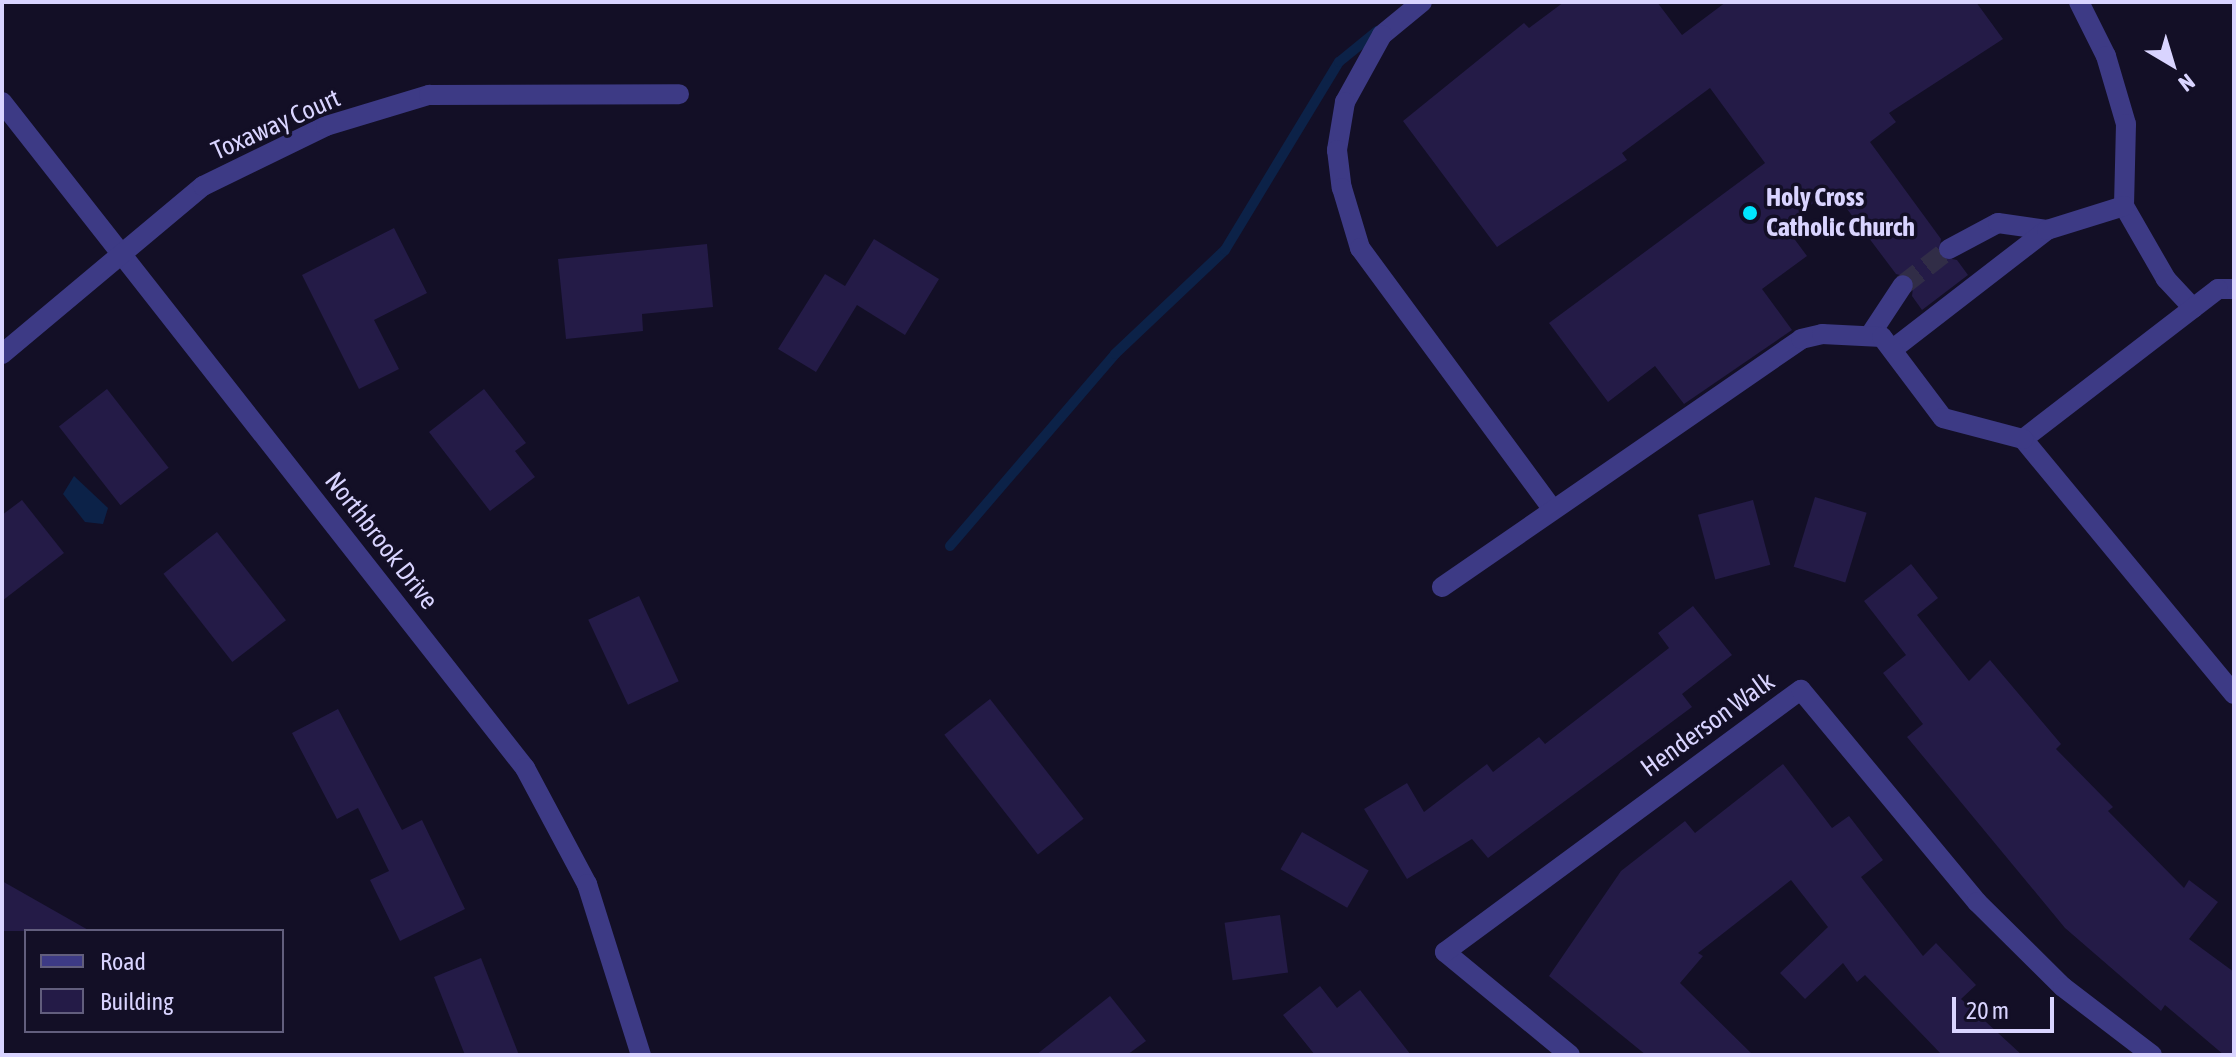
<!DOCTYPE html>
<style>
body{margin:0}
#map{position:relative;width:2236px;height:1057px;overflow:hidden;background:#130f26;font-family:"Asap Condensed",sans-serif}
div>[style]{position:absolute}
.water>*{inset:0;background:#0c2248}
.stream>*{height:10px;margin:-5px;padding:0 5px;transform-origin:5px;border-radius:5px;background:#0c2248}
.building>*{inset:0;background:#241b47;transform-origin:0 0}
.minor-tunnel>*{height:20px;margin-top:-10px;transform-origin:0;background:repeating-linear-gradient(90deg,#312d47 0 20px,transparent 0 30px)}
.minor>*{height:20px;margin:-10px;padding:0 10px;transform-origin:10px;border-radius:10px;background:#3d3a85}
.dots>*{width:22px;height:22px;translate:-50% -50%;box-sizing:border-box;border:4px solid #130f26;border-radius:50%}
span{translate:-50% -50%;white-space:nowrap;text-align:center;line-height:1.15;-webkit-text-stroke:7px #130f26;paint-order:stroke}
.street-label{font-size:26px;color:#d9d4ff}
.poi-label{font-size:26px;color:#d9d4ff;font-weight:700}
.left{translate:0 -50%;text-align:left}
.frame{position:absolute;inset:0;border:4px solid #d9d4ff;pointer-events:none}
.legend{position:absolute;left:24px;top:929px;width:260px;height:104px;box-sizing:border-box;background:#130f26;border:2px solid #625e7d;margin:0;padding:10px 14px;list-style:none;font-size:24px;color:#d9d4ff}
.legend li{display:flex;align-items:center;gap:16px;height:40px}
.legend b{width:40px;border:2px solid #625e7d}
.north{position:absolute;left:2132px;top:24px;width:80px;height:80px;-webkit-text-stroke:6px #130f26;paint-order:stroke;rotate:142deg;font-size:22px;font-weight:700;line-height:32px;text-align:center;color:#d9d4ff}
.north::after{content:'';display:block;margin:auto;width:28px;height:36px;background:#d9d4ff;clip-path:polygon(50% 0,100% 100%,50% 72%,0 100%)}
.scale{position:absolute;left:1952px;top:997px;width:102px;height:36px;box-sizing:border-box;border:4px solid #d9d4ff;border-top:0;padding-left:10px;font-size:24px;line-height:28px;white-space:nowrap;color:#d9d4ff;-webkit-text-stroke:6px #130f26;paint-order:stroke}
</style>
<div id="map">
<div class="water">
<div style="clip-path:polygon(74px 476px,108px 508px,103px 524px,85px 522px,63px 494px)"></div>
</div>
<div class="stream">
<div style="left:950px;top:546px;width:253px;rotate:-49.3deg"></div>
<div style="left:1115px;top:354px;width:151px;rotate:-43.4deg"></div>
<div style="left:1225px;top:250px;width:220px;rotate:-58.8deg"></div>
<div style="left:1339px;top:62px;width:49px;rotate:-39.2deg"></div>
</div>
<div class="building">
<div style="clip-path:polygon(1564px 2px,1657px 2px,1682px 35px,1726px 2px,1976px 2px,2003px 39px,1889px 113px,1896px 122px,1870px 142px,1941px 239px,1938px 256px,1957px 260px,1968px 275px,1922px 310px,1912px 296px,1914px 279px,1896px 274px,1832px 189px,1784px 225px,1807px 256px,1762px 289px,1792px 330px,1684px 404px,1655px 366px,1608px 402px,1549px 323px,1765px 163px,1710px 88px,1622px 153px,1627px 160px,1497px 247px,1403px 121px,1524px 23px,1529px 28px)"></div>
<div style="clip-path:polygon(394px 228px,427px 293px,374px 320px,399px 369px,359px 389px,302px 275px)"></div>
<div style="clip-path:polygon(874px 239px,939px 279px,905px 335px,857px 305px,816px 372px,778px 349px,825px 274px,845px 286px)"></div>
<div style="clip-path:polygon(707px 244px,713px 307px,642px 314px,643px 331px,566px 339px,558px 259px)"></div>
<div style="left:107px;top:389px;width:100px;height:61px;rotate:52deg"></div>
<div style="clip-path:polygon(484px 389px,526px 443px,515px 451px,535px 477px,490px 511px,429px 432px)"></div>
<div style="left:1815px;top:497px;width:54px;height:73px;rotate:17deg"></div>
<div style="clip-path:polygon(22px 500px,64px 553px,2px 601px,2px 515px)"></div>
<div style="left:1753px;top:500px;width:67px;height:57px;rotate:75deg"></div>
<div style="left:217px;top:532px;width:112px;height:68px;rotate:52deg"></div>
<div style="clip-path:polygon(1911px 564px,1938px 598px,1917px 615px,1969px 681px,1990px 660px,2061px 744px,2056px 749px,2113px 807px,2108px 811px,2184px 888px,2189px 880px,2218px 902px,2189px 939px,2234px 972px,2234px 1055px,2224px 1055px,2165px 1005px,2161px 1011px,2065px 928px,1907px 737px,1923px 724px,1883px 673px,1906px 655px,1864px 601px)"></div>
<div style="left:639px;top:596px;width:94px;height:56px;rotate:65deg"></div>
<div style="clip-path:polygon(1693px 606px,1732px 655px,1682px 694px,1692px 707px,1488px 858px,1472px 839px,1407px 879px,1364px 809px,1407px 783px,1424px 812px,1487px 764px,1493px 772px,1539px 737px,1545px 744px,1669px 648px,1658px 633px)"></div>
<div style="left:990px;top:699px;width:152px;height:58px;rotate:52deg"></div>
<div style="clip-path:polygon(338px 709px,402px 830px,422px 820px,465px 909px,400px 941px,370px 880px,389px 871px,358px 808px,337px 819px,292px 733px)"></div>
<div style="clip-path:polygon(1783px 764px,1832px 828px,1849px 816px,1883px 860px,1861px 877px,1923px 956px,1936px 943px,1976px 985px,1961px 999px,2022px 1055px,1942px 1055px,1865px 975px,1857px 982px,1843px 963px,1805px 999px,1780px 973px,1828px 927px,1791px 880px,1698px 953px,1703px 956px,1680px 983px,1753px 1055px,1646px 1055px,1549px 976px,1621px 871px,1685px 821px,1695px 833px)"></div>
<div style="left:1302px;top:832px;width:77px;height:43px;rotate:30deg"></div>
<div style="clip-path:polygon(2px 881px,90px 931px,2px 931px)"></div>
<div style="left:1280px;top:915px;width:58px;height:56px;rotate:82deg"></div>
<div style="clip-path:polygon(481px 958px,519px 1055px,465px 1055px,434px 977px)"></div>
<div style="clip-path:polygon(1320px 986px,1337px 1008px,1360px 990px,1411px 1055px,1315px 1055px,1283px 1015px)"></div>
<div style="clip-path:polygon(1110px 996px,1146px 1041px,1127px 1055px,1036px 1055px)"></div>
</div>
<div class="minor-tunnel">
<div style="left:1903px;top:285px;width:58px;rotate:-38deg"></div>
</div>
<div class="minor">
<div style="left:1422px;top:2px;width:52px;rotate:140.5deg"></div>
<div style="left:1382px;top:35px;width:77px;rotate:118.9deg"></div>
<div style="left:1345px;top:102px;width:49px;rotate:99.5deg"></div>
<div style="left:1337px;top:150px;width:38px;rotate:83deg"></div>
<div style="left:1342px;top:188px;width:63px;rotate:73.3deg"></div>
<div style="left:1360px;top:248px;width:320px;rotate:53.6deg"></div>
<div style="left:2079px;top:2px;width:60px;rotate:63.4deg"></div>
<div style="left:2106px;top:56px;width:71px;rotate:73.6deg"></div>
<div style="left:2126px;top:124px;width:82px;rotate:91.4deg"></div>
<div style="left:2124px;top:206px;width:84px;rotate:60.1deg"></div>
<div style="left:2166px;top:279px;width:40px;rotate:47deg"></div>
<div style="left:2px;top:102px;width:847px;rotate:51.86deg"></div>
<div style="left:525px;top:768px;width:132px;rotate:61.9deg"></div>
<div style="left:587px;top:884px;width:179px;rotate:72.5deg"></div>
<div style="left:1949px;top:249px;width:55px;rotate:-28deg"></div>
<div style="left:1998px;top:223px;width:49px;rotate:8.1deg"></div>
<div style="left:2234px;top:289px;width:16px;rotate:180deg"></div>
<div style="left:2218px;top:289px;width:246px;rotate:142.4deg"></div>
<div style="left:2023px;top:439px;width:331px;rotate:50.4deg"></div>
<div style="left:1872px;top:332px;width:56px;rotate:-56.6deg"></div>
<div style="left:1893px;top:349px;width:195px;rotate:-37.7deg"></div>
<div style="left:2047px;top:230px;width:81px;rotate:-17.3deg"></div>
<div style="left:2px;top:354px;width:262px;rotate:-39.9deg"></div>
<div style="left:203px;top:186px;width:137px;rotate:-26deg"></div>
<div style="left:326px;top:126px;width:108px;rotate:-16.8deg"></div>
<div style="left:429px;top:95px;width:250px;rotate:-0.2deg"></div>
<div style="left:1442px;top:587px;width:436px;rotate:-34.6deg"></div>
<div style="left:1801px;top:339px;width:22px;rotate:-13deg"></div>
<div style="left:1822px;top:334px;width:60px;rotate:2.9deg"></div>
<div style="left:1882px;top:337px;width:101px;rotate:53deg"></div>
<div style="left:1943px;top:418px;width:83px;rotate:14.7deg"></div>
<div style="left:1570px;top:1055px;width:162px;rotate:-140.5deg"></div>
<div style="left:1445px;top:952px;width:442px;rotate:-36.4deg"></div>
<div style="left:1801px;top:690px;width:276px;rotate:50.3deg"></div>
<div style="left:1977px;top:902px;width:121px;rotate:44.7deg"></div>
<div style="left:2063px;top:987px;width:112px;rotate:37.4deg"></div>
</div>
<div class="dots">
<div style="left:1750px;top:213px;background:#00e5ff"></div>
</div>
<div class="street-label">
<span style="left:276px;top:125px;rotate:-24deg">Toxaway Court</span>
<span style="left:381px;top:541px;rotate:52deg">Northbrook Drive</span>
<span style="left:1708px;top:725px;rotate:-36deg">Henderson Walk</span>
</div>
<div class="poi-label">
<span class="left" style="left:1766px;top:213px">Holy Cross<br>Catholic Church</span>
</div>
<div class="frame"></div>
<ul class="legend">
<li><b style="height:10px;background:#3d3a85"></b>Road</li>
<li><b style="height:22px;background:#241b47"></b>Building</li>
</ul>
<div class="north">N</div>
<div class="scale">20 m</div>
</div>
